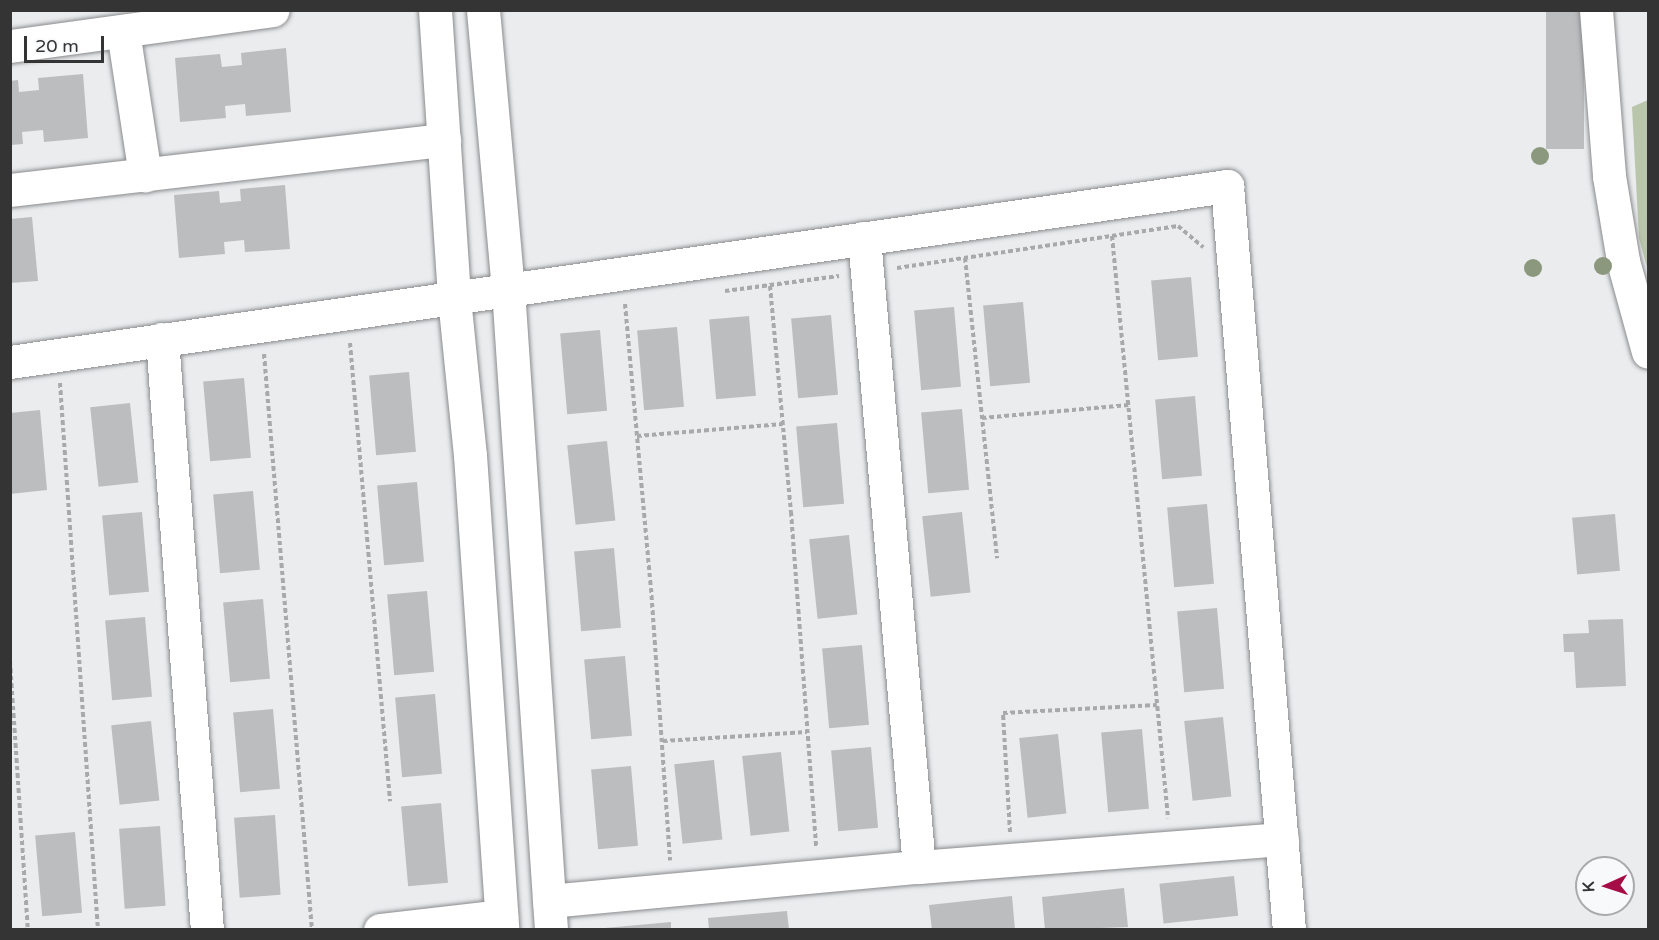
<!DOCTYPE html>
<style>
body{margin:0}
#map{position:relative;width:1659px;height:940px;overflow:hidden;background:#eaecee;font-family:"Varela Round",sans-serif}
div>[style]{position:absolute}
.green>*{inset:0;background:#b9c6ab}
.building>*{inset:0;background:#bcbdbf;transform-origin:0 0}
.path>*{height:4px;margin-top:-2px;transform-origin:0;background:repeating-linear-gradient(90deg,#a8a9ab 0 4.5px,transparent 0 7.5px)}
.roads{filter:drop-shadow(0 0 2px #8a8b8d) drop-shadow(0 0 2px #8a8b8d)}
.minor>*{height:33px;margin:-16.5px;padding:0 16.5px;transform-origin:16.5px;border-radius:16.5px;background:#fff}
.trees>*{width:18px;height:18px;margin:-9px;border-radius:50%;background:#8c987d}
span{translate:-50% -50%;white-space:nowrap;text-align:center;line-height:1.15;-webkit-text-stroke:4.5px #f8f9fb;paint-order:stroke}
.frame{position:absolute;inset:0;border:12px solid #343435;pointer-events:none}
.north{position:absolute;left:1575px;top:856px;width:60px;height:60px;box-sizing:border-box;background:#f8f9fb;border:2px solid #aaaaac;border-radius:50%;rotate:267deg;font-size:16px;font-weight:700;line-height:24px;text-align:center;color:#343435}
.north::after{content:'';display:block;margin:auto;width:21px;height:27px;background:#a40d46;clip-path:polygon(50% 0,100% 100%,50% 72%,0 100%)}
.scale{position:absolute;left:24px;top:36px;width:80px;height:27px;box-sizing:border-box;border:3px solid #343435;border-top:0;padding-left:8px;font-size:18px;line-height:21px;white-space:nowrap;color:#343435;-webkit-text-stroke:4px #f8f9fb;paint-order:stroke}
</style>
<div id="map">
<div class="green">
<div style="clip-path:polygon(1648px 100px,1648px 271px,1639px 238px,1632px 107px)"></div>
</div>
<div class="building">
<div style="left:1546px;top:10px;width:38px;height:139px"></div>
<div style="clip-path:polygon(286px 48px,291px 112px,246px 116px,245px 104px,225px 106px,226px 118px,180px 122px,175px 58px,220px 54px,222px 67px,242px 65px,241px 53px)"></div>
<div style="clip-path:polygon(83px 74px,88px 138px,44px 142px,43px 130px,22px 132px,23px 144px,10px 145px,10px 81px,18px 80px,19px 92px,39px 90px,38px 78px)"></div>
<div style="clip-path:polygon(285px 185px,290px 249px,245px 252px,244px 240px,224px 242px,225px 254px,179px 258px,174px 195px,219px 191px,220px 203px,241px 201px,240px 189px)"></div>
<div style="clip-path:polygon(32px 217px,38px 281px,10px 283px,10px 219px)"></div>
<div style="left:1191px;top:277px;width:80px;height:40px;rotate:85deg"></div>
<div style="left:1023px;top:302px;width:81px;height:40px;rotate:85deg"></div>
<div style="left:954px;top:307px;width:80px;height:40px;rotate:85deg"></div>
<div style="left:831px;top:315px;width:80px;height:40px;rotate:85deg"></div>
<div style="left:749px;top:316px;width:80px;height:40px;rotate:85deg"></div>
<div style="left:677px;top:327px;width:80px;height:40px;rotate:85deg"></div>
<div style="left:600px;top:330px;width:81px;height:40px;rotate:85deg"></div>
<div style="left:409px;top:372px;width:80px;height:40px;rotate:85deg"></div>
<div style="left:244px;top:378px;width:80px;height:41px;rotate:85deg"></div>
<div style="left:1195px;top:396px;width:80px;height:40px;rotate:85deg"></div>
<div style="left:130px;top:403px;width:80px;height:40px;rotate:84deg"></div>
<div style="left:962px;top:409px;width:81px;height:41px;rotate:85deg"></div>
<div style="clip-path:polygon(40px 410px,47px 490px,10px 494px,10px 413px)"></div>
<div style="left:837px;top:423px;width:81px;height:41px;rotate:85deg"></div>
<div style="left:607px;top:441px;width:80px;height:40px;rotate:84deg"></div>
<div style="left:417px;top:482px;width:80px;height:40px;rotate:85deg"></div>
<div style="left:253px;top:491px;width:79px;height:40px;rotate:85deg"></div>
<div style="left:1207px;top:504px;width:80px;height:40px;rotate:85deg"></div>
<div style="left:142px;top:512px;width:80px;height:40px;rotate:85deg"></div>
<div style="left:962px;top:512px;width:81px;height:40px;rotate:84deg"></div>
<div style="left:1615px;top:514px;width:57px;height:43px;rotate:85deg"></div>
<div style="left:849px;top:535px;width:80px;height:40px;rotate:84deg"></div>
<div style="left:614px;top:548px;width:80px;height:40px;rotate:85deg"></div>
<div style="left:427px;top:591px;width:81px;height:40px;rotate:85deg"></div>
<div style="left:263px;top:599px;width:80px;height:40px;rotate:85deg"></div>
<div style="left:1217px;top:608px;width:81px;height:40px;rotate:85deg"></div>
<div style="left:145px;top:617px;width:80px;height:40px;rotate:85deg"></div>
<div style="clip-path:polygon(1623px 619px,1626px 686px,1576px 688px,1574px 652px,1564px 652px,1563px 634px,1589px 633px,1588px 620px)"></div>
<div style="left:862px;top:645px;width:80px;height:40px;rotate:85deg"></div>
<div style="left:625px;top:656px;width:80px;height:41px;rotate:85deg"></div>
<div style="left:435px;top:694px;width:80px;height:40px;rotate:85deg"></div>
<div style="left:273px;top:709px;width:80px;height:40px;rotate:85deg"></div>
<div style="left:1223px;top:717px;width:80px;height:39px;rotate:84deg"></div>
<div style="left:151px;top:721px;width:80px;height:40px;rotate:84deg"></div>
<div style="left:1142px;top:729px;width:80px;height:41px;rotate:85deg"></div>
<div style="left:1058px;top:734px;width:80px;height:39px;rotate:84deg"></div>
<div style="left:871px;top:747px;width:81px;height:40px;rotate:85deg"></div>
<div style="left:781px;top:752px;width:80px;height:39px;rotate:84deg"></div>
<div style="left:714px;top:760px;width:80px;height:40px;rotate:84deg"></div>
<div style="left:631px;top:766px;width:80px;height:40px;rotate:85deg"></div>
<div style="left:441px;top:803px;width:80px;height:40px;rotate:85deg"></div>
<div style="left:275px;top:815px;width:80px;height:41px;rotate:86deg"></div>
<div style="left:160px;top:826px;width:80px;height:41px;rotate:86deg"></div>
<div style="left:75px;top:832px;width:81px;height:40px;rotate:85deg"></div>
<div style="left:1234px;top:876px;width:40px;height:75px;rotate:84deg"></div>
<div style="clip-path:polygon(1124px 888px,1128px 927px,1045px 930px,1042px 897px)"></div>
<div style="clip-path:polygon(1012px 896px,1015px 930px,932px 930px,929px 905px)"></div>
<div style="clip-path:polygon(787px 911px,789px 930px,709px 930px,708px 918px)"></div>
<div style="clip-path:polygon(671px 922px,671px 930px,605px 930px,605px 928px)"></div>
</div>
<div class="path">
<div style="left:1112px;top:236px;width:585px;rotate:84.5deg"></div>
<div style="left:965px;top:258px;width:302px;rotate:83.9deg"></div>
<div style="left:897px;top:268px;width:284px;rotate:-8.5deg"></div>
<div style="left:1178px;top:226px;width:33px;rotate:40deg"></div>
<div style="left:770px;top:286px;width:227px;rotate:84.7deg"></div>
<div style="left:791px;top:512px;width:336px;rotate:85.7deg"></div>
<div style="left:725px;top:291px;width:115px;rotate:-7.5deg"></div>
<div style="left:625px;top:304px;width:285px;rotate:84.8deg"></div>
<div style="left:651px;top:588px;width:273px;rotate:86deg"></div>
<div style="left:350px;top:343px;width:460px;rotate:85deg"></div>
<div style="left:264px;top:354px;width:578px;rotate:85.24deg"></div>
<div style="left:60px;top:383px;width:548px;rotate:86.03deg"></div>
<div style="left:982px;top:418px;width:147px;rotate:-5.1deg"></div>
<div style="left:637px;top:436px;width:146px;rotate:-4.7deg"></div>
<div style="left:10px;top:661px;width:270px;rotate:86.2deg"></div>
<div style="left:663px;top:741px;width:144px;rotate:-3.6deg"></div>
<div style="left:1010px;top:832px;width:119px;rotate:-93.4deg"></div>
<div style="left:1003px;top:713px;width:154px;rotate:-3deg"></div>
</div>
<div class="roads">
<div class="minor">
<div style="left:435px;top:10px;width:289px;rotate:86.2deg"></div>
<div style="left:454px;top:298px;width:158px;rotate:84.2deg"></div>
<div style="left:470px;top:455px;width:476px;rotate:86.1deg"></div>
<div style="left:483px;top:10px;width:280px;rotate:84.9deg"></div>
<div style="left:508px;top:289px;width:642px;rotate:86.16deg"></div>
<div style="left:1596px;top:10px;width:167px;rotate:85.5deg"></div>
<div style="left:1609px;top:176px;width:86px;rotate:80.6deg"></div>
<div style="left:1623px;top:261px;width:94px;rotate:74.6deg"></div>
<div style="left:123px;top:31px;width:146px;rotate:81.3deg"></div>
<div style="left:10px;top:46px;width:265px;rotate:-7.8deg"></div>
<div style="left:10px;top:190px;width:437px;rotate:-6.6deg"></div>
<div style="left:864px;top:238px;width:631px;rotate:85deg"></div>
<div style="left:162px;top:339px;width:593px;rotate:85.65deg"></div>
<div style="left:10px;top:362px;width:1230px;rotate:-8.23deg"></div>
<div style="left:1227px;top:186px;width:747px;rotate:85.24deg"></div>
<div style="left:549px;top:901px;width:372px;rotate:-5.3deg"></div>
<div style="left:919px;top:867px;width:364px;rotate:-4.4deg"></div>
<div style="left:380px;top:930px;width:122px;rotate:-6.6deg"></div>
</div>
</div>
<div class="trees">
<div style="left:1540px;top:156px"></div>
<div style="left:1603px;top:266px"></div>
<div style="left:1533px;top:268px"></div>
</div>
<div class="frame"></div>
<div class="north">K</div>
<div class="scale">20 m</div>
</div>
